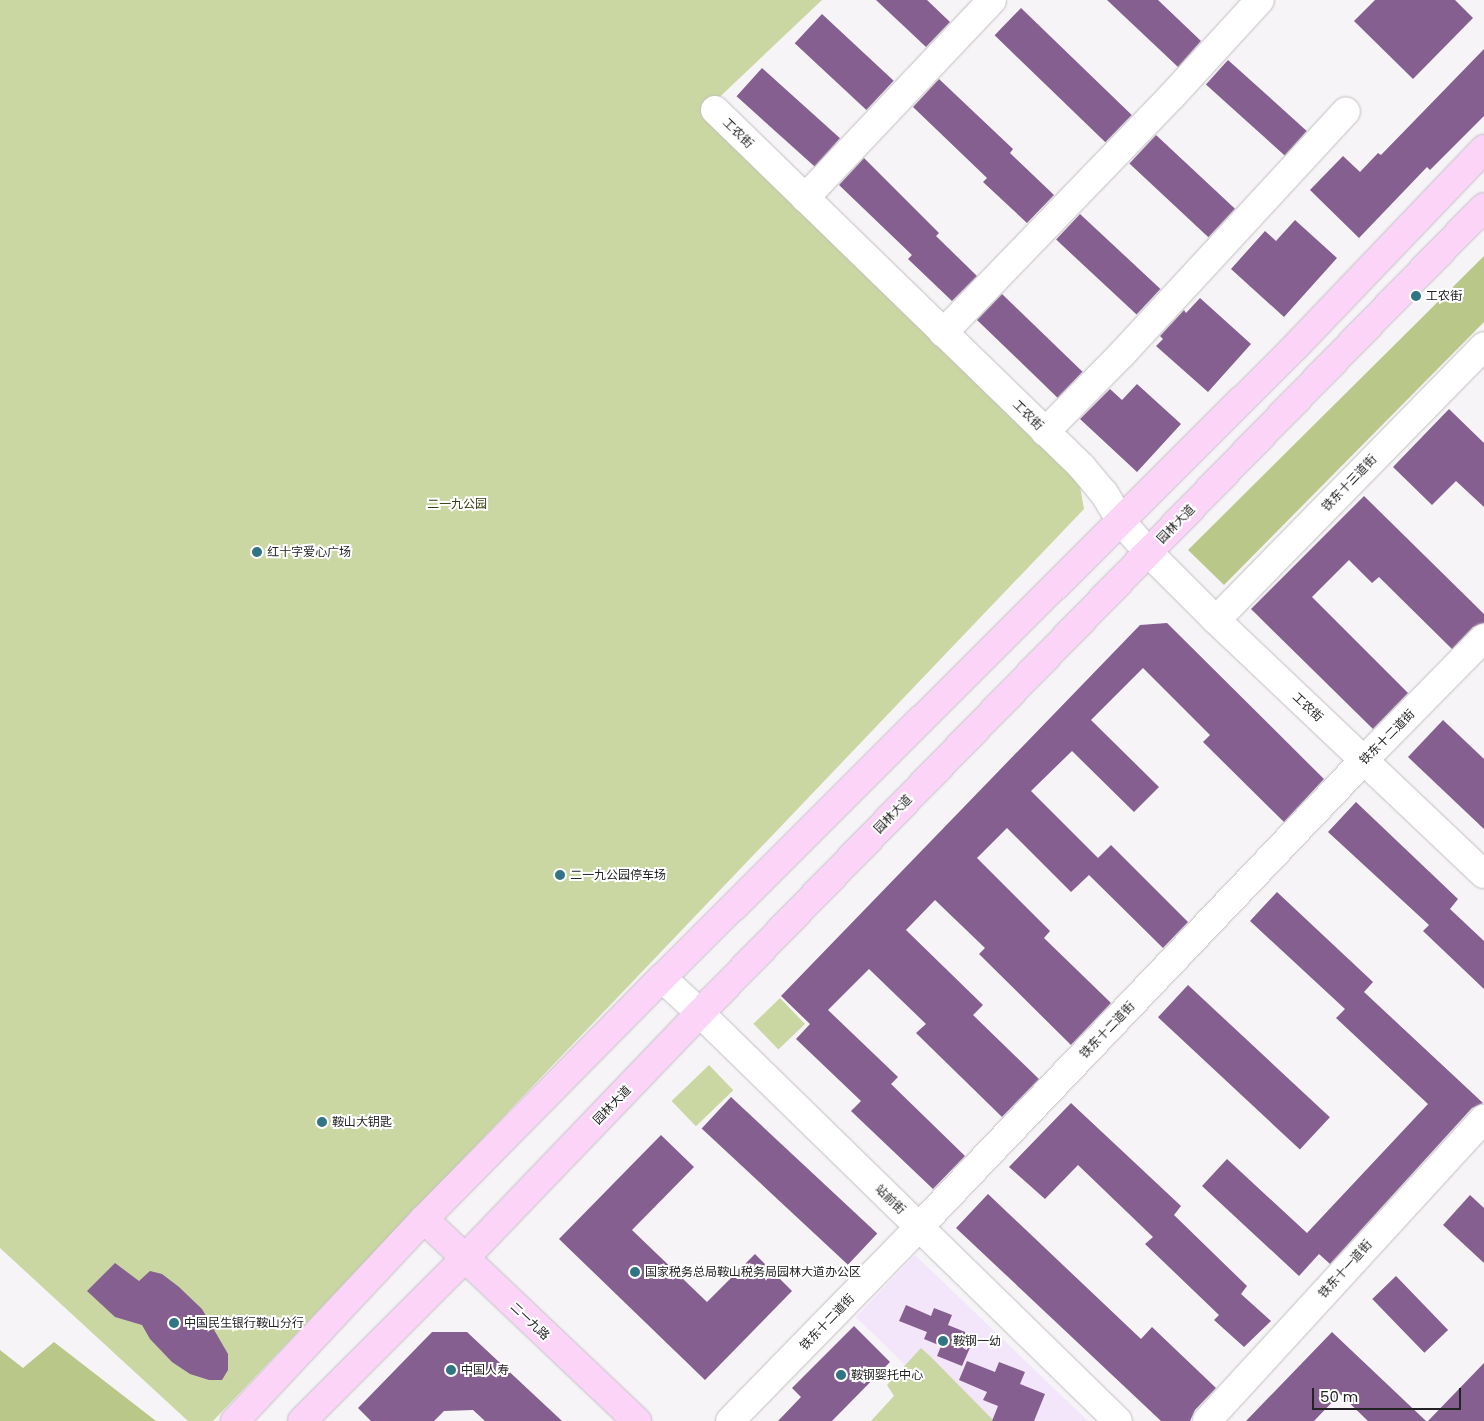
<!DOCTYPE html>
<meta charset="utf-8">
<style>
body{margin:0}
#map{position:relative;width:1484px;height:1421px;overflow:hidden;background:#f7f4f7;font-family:Poppins,"Noto Sans SC",sans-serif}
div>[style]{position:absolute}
.education>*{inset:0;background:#f3e6fa}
.green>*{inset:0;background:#cad7a2;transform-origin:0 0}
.forest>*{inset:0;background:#b9c888}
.building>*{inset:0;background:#855f90;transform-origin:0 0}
.roads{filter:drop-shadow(0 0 1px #c1bfc1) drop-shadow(0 0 1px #c1bfc1)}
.minor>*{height:28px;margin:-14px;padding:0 14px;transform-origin:14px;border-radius:14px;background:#fff}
.major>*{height:28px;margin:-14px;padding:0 14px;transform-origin:14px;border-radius:14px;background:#fbd4f8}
.dots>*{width:14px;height:14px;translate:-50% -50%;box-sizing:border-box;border:2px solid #fff;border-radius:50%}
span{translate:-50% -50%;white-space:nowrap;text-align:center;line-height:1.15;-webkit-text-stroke:4px #fff;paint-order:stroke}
.street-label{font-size:12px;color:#242324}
.poi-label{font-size:12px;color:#242324}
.left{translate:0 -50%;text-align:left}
.park-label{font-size:12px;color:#353d0d}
.scale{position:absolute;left:1312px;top:1388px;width:149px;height:22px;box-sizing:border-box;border:2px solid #242324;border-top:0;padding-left:6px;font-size:15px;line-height:18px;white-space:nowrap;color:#242324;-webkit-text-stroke:4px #fff;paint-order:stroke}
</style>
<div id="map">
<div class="education">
<div style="clip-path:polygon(915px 1255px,1088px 1421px,871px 1421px,894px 1396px,887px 1385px,905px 1365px,856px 1317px)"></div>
</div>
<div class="green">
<div style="clip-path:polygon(0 0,822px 0,707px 109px,1078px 475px,1084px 509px,213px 1421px,188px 1421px,0 1248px)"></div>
<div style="left:780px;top:998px;width:36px;height:37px;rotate:46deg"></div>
<div style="left:709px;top:1065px;width:35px;height:52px;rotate:46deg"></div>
<div style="clip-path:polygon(921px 1348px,931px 1357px,994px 1421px,871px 1421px,894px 1396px,887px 1385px)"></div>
</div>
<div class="forest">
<div style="clip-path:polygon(1484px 256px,1484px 322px,1224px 585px,1188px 550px)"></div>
<div style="clip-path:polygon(54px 1342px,156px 1421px,0 1421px,0 1350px,23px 1368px)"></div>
</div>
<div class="building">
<div style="clip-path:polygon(876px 0,927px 0,950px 22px,926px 47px)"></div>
<div style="clip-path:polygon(1107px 0,1158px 0,1201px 41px,1178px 67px)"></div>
<div style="clip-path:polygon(1375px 0,1455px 0,1473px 18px,1413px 79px,1354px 21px)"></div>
<div style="left:1021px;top:8px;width:154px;height:38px;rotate:44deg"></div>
<div style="left:822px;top:14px;width:98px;height:40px;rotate:43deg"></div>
<div style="clip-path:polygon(1484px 49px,1484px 116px,1430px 170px,1427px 167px,1359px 238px,1310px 190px,1343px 156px,1360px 172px,1378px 153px,1381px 155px)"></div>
<div style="left:1228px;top:60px;width:106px;height:33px;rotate:42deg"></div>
<div style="left:762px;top:68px;width:105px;height:38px;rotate:42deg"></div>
<div style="clip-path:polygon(939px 79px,1013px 149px,1010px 153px,1054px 195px,1027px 223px,983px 182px,987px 178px,913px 107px)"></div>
<div style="left:1156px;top:135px;width:108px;height:39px;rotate:43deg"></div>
<div style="clip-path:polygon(864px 158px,939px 233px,936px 236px,977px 276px,952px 301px,908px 259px,912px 255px,839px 185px)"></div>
<div style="left:1080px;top:214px;width:110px;height:35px;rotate:43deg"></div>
<div style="clip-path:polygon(1295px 220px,1337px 258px,1284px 317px,1231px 269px,1265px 231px,1276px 241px)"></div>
<div style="left:1002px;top:294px;width:112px;height:36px;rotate:44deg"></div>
<div style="clip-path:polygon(1200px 298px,1251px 344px,1208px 392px,1156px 346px,1163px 339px,1160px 336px,1184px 310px,1186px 313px)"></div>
<div style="clip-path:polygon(1137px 384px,1181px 424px,1137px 472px,1080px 419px,1110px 389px,1122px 400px)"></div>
<div style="clip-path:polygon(1449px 409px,1484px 443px,1484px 507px,1456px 481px,1432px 505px,1393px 467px)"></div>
<div style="clip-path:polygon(1364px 496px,1484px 614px,1484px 623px,1473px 627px,1452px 649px,1379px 577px,1372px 583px,1349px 560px,1312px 597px,1408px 693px,1373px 729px,1251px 609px)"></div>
<div style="clip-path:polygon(1167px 623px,1324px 779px,1284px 822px,1203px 742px,1210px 735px,1143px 668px,1091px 720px,1159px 787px,1134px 812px,1072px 751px,1031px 791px,1098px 858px,1111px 845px,1188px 922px,1163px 948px,1089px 875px,1071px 892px,1007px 828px,977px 858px,1050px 931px,1044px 938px,1111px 1003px,1071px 1045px,979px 954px,985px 948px,935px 900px,906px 930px,983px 1005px,973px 1015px,1039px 1079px,1002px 1117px,916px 1033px,926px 1024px,869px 969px,828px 1010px,898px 1077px,891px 1084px,965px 1156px,933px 1189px,851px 1111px,861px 1101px,796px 1039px,810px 1024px,781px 996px,1140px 625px)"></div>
<div style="clip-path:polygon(1443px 720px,1484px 759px,1484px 829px,1408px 757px)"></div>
<div style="clip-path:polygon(1356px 802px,1458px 899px,1450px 909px,1484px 941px,1484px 989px,1423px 931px,1429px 925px,1328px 832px)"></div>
<div style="clip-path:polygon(1277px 892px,1373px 982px,1364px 992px,1483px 1103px,1472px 1108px,1330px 1264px,1319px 1254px,1299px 1276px,1202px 1186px,1227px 1159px,1307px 1233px,1428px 1104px,1336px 1018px,1345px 1009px,1250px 921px)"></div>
<div style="left:1188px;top:985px;width:194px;height:44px;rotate:43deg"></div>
<div style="left:731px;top:1097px;width:200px;height:43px;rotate:43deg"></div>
<div style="clip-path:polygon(1071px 1103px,1181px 1206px,1174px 1215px,1247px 1286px,1241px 1294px,1271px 1321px,1244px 1347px,1214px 1320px,1219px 1315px,1145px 1244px,1153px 1237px,1078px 1165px,1045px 1199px,1009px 1167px)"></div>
<div style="clip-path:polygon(661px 1135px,694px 1167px,632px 1230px,707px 1302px,755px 1254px,792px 1291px,705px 1380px,559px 1239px)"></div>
<div style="clip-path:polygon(988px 1194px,1141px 1339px,1152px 1327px,1216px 1388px,1195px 1410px,1190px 1421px,1161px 1421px,956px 1228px)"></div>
<div style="clip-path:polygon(1470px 1195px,1484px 1208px,1484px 1263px,1443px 1225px)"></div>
<div style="clip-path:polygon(115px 1263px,139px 1281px,150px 1271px,162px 1274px,179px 1287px,202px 1309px,228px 1354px,228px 1370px,222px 1380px,209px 1380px,190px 1374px,172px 1362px,150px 1339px,142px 1325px,115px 1317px,87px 1291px)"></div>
<div style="left:1396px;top:1276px;width:75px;height:33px;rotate:46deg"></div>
<div style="clip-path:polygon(906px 1305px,931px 1316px,934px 1308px,952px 1315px,948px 1325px,975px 1336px,962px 1366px,937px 1356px,941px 1346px,924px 1339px,927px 1332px,899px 1321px)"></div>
<div style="clip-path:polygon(854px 1326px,890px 1362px,832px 1421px,778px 1421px,801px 1397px,792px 1388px)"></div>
<div style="clip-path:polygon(432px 1332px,467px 1332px,562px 1421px,485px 1421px,473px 1410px,444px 1411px,434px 1421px,371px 1421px,358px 1408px)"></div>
<div style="clip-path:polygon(1332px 1332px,1426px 1421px,1368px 1421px,1340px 1394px,1314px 1421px,1246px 1421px)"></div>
<div style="clip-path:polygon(967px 1361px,995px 1372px,999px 1362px,1025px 1372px,1020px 1384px,1045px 1394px,1034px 1421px,992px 1421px,998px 1406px,983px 1400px,987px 1392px,959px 1380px)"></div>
<div style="clip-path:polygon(1484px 1363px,1484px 1421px,1428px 1421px)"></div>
</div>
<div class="roads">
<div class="minor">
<div style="left:715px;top:110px;width:511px;rotate:44.21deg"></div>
<div style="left:1081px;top:466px;width:35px;rotate:50deg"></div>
<div style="left:1104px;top:493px;width:31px;rotate:59deg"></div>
<div style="left:1120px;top:520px;width:43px;rotate:48.8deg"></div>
<div style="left:1148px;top:552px;width:96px;rotate:45deg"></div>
<div style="left:1216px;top:620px;width:369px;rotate:43.5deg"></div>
<div style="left:805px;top:198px;width:272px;rotate:-46.6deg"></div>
<div style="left:943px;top:333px;width:330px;rotate:-46deg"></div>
<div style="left:1172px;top:96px;width:130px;rotate:-47.5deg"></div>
<div style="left:1045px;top:432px;width:110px;rotate:-45.4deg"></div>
<div style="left:1122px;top:354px;width:330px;rotate:-47.3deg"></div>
<div style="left:1216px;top:620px;width:383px;rotate:-45.6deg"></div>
<div style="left:662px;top:978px;width:52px;rotate:42.6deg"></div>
<div style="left:700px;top:1013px;width:584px;rotate:44.31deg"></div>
<div style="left:730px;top:1421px;width:271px;rotate:-45.7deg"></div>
<div style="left:919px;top:1227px;width:645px;rotate:-46.38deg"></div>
<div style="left:1364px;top:760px;width:171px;rotate:-45.5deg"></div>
<div style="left:1207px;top:1421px;width:410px;rotate:-47.5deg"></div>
</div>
<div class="major">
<div style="left:424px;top:1219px;width:294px;rotate:43.5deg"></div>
<div style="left:235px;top:1421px;width:277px;rotate:-46.9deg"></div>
<div style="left:424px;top:1219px;width:339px;rotate:-45.4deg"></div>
<div style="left:662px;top:978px;width:894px;rotate:-44.91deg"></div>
<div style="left:1295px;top:347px;width:274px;rotate:-46.3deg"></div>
<div style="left:302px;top:1421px;width:229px;rotate:-45deg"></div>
<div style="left:464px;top:1259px;width:341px;rotate:-46.2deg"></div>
<div style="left:700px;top:1013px;width:1124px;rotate:-45.79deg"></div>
</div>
</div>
<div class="dots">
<div style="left:1416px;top:296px;background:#317484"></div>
<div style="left:257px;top:552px;background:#317484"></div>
<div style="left:560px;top:875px;background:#317484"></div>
<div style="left:322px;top:1122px;background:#317484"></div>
<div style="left:635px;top:1272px;background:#317484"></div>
<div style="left:174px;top:1323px;background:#317484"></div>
<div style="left:943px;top:1341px;background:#317484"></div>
<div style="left:451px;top:1370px;background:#317484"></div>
<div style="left:841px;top:1375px;background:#317484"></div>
</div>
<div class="street-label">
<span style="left:738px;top:133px;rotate:44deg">工农街</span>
<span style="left:1028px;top:415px;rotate:44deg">工农街</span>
<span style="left:1349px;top:483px;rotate:-46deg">铁东十三道街</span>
<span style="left:1176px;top:524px;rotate:-46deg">园林大道</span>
<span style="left:1308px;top:707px;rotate:43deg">工农街</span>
<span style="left:1387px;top:737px;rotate:-45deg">铁东十二道街</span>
<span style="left:893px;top:814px;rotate:-46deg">园林大道</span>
<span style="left:1107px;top:1030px;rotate:-46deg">铁东十二道街</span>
<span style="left:612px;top:1105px;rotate:-46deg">园林大道</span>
<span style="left:890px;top:1199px;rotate:44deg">站前街</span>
<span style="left:1345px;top:1269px;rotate:-48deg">铁东十一道街</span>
<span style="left:530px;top:1321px;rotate:43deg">二一九路</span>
<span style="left:827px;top:1322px;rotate:-46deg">铁东十二道街</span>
</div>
<div class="poi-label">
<span class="left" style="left:1426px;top:296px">工农街</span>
<span class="left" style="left:267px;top:552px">红十字爱心广场</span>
<span class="left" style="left:570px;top:875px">二一九公园停车场</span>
<span class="left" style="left:332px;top:1122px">鞍山大钥匙</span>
<span class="left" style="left:645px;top:1272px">国家税务总局鞍山税务局园林大道办公区</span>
<span class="left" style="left:184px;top:1323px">中国民生银行鞍山分行</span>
<span class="left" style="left:953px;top:1341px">鞍钢一幼</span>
<span class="left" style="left:461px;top:1370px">中国人寿</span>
<span class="left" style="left:851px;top:1375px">鞍钢婴托中心</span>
</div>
<div class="park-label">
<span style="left:457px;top:504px">二一九公园</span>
</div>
<div class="scale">50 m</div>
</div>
